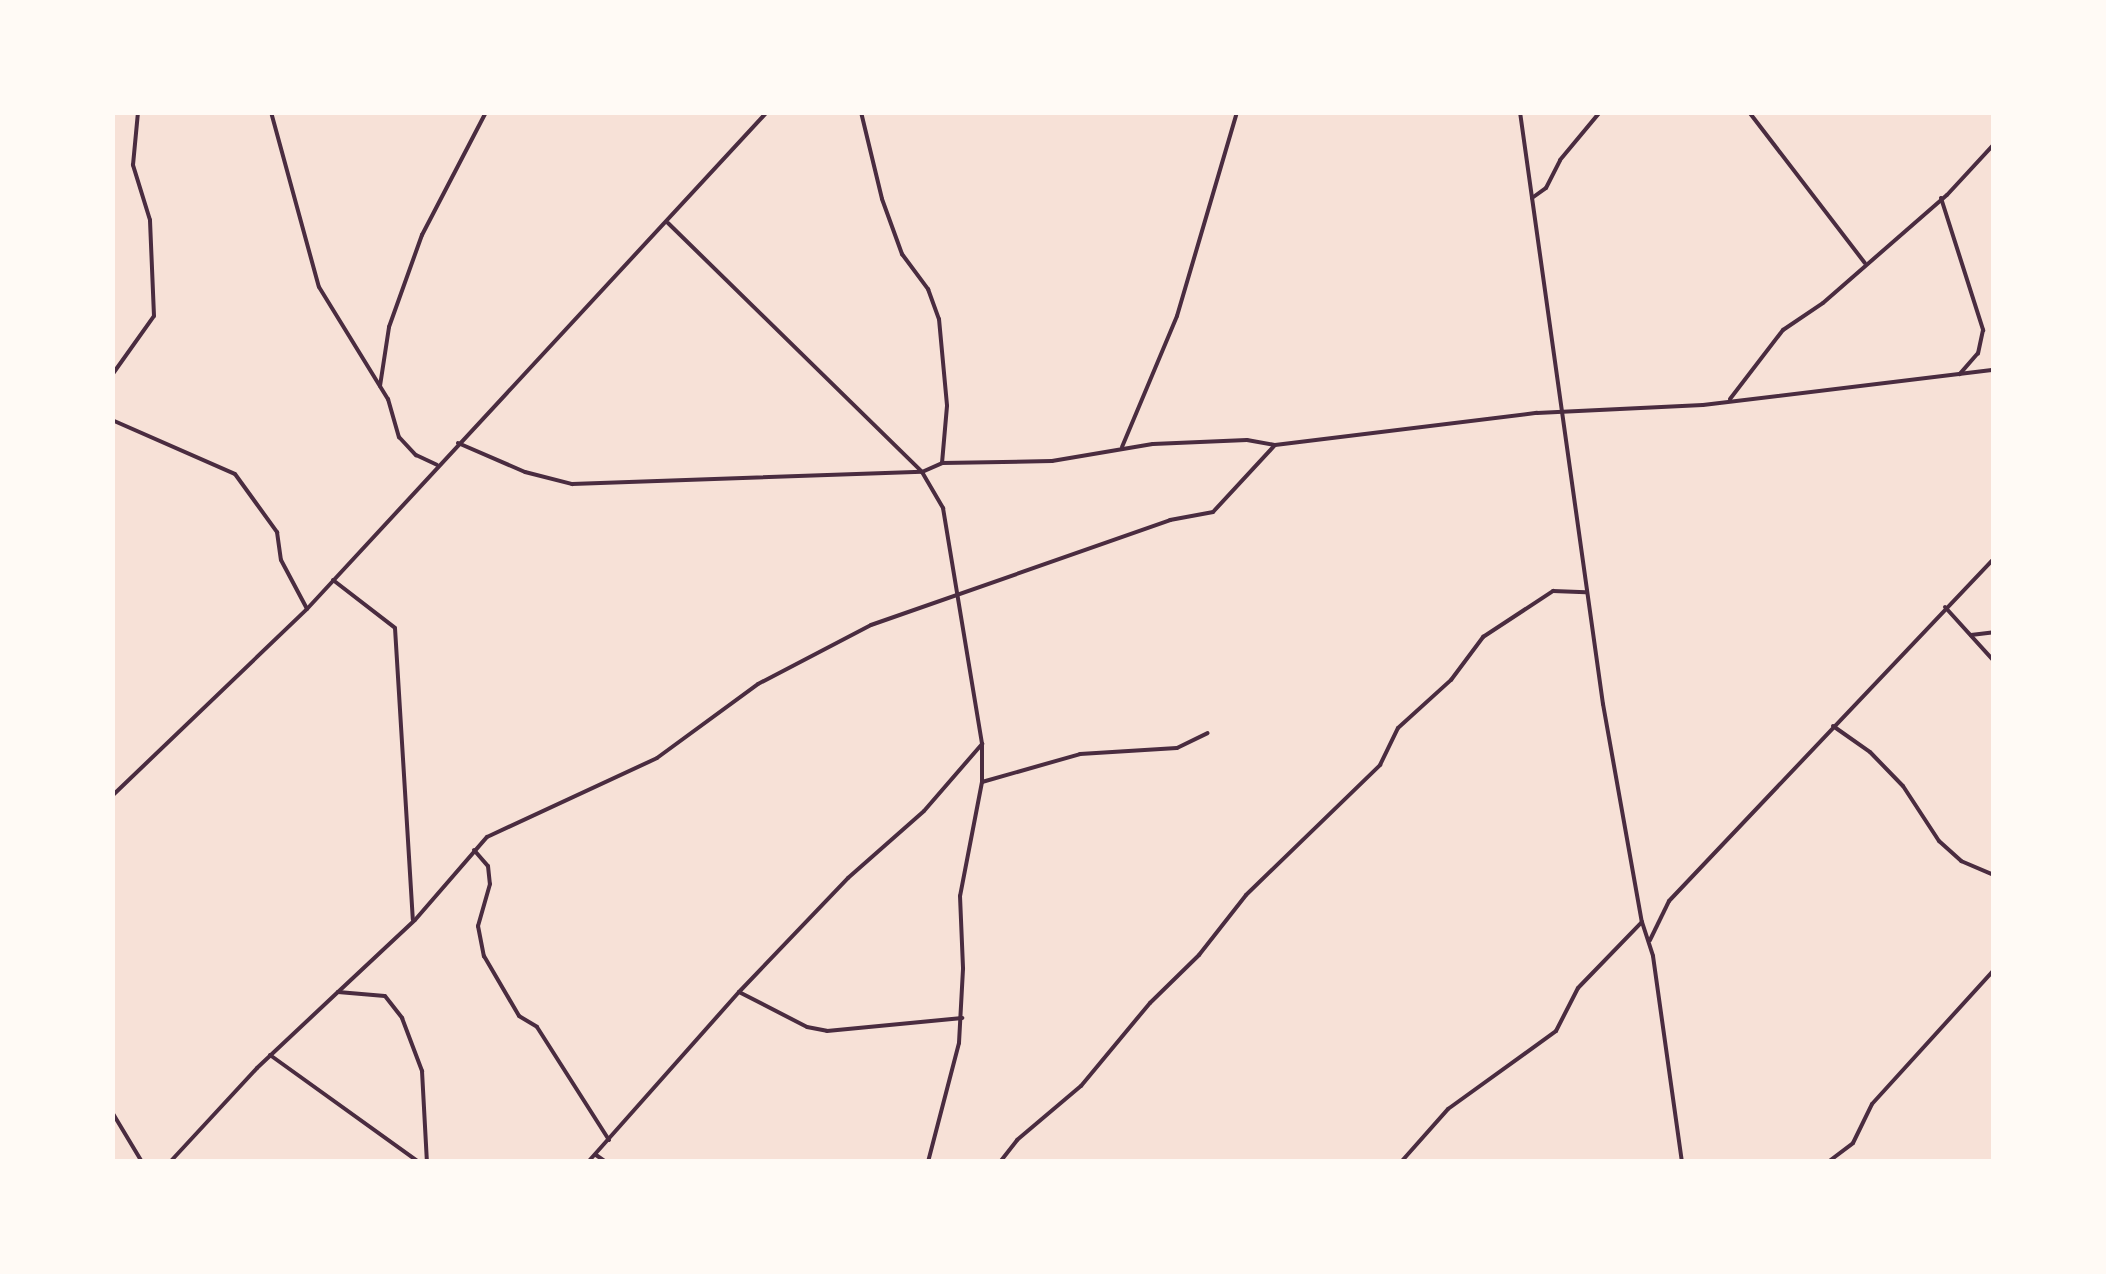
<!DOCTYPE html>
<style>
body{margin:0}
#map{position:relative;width:2106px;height:1274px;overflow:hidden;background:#f7e1d7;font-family:Poppins,sans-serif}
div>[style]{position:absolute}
.minor>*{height:4px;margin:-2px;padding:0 2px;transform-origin:2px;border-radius:2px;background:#4a2c40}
span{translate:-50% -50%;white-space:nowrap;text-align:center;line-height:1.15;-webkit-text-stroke:10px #fffaf5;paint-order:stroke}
.frame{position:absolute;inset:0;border:115px solid #fffaf5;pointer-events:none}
</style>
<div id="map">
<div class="minor">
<div style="left:271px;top:112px;width:181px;rotate:74.7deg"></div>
<div style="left:319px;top:287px;width:132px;rotate:58.4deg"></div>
<div style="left:388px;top:399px;width:40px;rotate:74deg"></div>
<div style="left:399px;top:437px;width:25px;rotate:47deg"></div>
<div style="left:416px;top:455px;width:23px;rotate:25deg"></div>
<div style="left:861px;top:112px;width:89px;rotate:76.4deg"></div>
<div style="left:882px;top:199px;width:59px;rotate:70deg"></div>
<div style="left:902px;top:254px;width:44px;rotate:53.4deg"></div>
<div style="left:928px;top:289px;width:32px;rotate:70deg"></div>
<div style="left:939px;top:319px;width:87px;rotate:84.7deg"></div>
<div style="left:947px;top:406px;width:57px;rotate:95deg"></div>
<div style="left:1520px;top:112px;width:598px;rotate:82.02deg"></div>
<div style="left:1603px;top:704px;width:221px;rotate:79.9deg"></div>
<div style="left:1642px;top:922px;width:36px;rotate:72deg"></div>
<div style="left:1653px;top:956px;width:208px;rotate:82deg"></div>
<div style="left:1749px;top:112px;width:190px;rotate:52.5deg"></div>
<div style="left:1532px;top:198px;width:17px;rotate:-36deg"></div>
<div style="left:1546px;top:188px;width:31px;rotate:-63deg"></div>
<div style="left:1560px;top:160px;width:62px;rotate:-50.2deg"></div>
<div style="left:1941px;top:198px;width:139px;rotate:72.3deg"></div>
<div style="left:1983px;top:330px;width:24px;rotate:102deg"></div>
<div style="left:1978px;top:353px;width:28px;rotate:131deg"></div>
<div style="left:668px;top:223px;width:356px;rotate:44.4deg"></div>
<div style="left:922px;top:472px;width:42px;rotate:59.7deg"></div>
<div style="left:943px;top:508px;width:239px;rotate:80.6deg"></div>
<div style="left:982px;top:744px;width:38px;rotate:90deg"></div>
<div style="left:982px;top:782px;width:116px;rotate:100.9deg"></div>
<div style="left:960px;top:896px;width:73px;rotate:87.6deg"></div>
<div style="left:963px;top:969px;width:74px;rotate:93.1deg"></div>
<div style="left:959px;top:1043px;width:123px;rotate:104.6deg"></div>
<div style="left:112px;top:375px;width:72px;rotate:-54.6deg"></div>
<div style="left:154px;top:316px;width:96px;rotate:-92.4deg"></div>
<div style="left:150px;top:220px;width:58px;rotate:-107.2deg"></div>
<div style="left:133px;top:165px;width:53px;rotate:-84.6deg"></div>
<div style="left:380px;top:386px;width:60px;rotate:-81.3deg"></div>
<div style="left:389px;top:327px;width:98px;rotate:-70.3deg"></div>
<div style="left:422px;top:235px;width:139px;rotate:-62.5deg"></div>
<div style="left:1730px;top:399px;width:87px;rotate:-52.5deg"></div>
<div style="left:1783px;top:330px;width:48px;rotate:-34deg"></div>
<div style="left:1823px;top:303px;width:164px;rotate:-41.1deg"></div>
<div style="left:1947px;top:195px;width:69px;rotate:-47.3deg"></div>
<div style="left:112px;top:420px;width:134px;rotate:23.7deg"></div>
<div style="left:235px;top:474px;width:72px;rotate:54.1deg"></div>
<div style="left:277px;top:532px;width:28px;rotate:82deg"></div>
<div style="left:281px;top:560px;width:55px;rotate:62deg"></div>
<div style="left:458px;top:443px;width:73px;rotate:23.4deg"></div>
<div style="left:525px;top:472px;width:49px;rotate:14.3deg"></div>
<div style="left:572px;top:484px;width:350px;rotate:-2deg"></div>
<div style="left:922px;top:472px;width:22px;rotate:-24deg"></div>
<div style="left:942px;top:463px;width:110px;rotate:-1deg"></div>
<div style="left:1052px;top:461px;width:102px;rotate:-9.6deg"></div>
<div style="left:1153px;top:444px;width:94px;rotate:-2.4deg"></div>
<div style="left:1247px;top:440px;width:28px;rotate:10deg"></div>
<div style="left:1275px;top:445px;width:264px;rotate:-7deg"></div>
<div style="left:1537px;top:413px;width:166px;rotate:-2.8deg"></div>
<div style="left:1703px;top:405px;width:293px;rotate:-6.9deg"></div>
<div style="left:1122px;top:447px;width:142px;rotate:-67.2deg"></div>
<div style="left:1177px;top:316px;width:213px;rotate:-73.6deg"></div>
<div style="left:333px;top:580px;width:78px;rotate:37.7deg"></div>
<div style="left:395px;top:628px;width:292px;rotate:86.5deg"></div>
<div style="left:1945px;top:607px;width:73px;rotate:47.8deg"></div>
<div style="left:1971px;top:635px;width:23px;rotate:-7deg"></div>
<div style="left:1833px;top:726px;width:45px;rotate:35.1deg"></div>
<div style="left:1870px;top:752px;width:47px;rotate:45.9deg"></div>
<div style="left:1903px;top:786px;width:66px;rotate:56.8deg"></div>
<div style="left:1939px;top:841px;width:30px;rotate:42deg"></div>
<div style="left:1961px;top:861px;width:36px;rotate:23deg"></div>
<div style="left:982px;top:782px;width:102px;rotate:-15.9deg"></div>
<div style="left:1080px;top:754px;width:97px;rotate:-3.5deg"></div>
<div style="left:1177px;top:748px;width:34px;rotate:-26deg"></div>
<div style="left:112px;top:796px;width:270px;rotate:-43.8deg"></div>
<div style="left:307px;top:609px;width:677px;rotate:-47.21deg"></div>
<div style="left:474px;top:850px;width:21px;rotate:49deg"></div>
<div style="left:488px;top:866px;width:18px;rotate:84deg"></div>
<div style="left:490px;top:884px;width:44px;rotate:105.9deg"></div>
<div style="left:478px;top:926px;width:31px;rotate:79deg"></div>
<div style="left:484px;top:956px;width:69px;rotate:59.7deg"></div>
<div style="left:519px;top:1016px;width:21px;rotate:31deg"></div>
<div style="left:537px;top:1027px;width:134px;rotate:57.5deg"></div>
<div style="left:1650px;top:940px;width:43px;rotate:-64deg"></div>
<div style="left:1669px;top:901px;width:472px;rotate:-46.5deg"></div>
<div style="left:338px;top:992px;width:105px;rotate:-43.1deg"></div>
<div style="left:415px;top:920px;width:110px;rotate:-49.1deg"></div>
<div style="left:487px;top:837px;width:187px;rotate:-24.9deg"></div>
<div style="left:657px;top:758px;width:125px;rotate:-36.2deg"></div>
<div style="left:758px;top:684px;width:127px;rotate:-27.6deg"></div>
<div style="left:871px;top:625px;width:317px;rotate:-19.3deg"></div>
<div style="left:1170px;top:520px;width:44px;rotate:-10.5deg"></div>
<div style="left:1213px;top:512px;width:91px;rotate:-47.2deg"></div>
<div style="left:739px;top:992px;width:76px;rotate:27.2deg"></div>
<div style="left:807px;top:1027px;width:20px;rotate:11deg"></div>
<div style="left:827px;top:1031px;width:136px;rotate:-5.5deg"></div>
<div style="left:270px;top:1055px;width:183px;rotate:35.7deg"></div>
<div style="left:112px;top:1112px;width:58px;rotate:59deg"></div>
<div style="left:596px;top:1155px;width:12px;rotate:35deg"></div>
<div style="left:170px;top:1162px;width:128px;rotate:-47.2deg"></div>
<div style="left:257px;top:1068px;width:111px;rotate:-43.2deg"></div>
<div style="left:338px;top:992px;width:47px;rotate:4.9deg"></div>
<div style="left:385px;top:996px;width:28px;rotate:52deg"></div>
<div style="left:402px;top:1018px;width:57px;rotate:69.3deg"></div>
<div style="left:422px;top:1071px;width:91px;rotate:86.9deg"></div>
<div style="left:588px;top:1162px;width:227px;rotate:-48.4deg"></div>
<div style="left:739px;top:992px;width:158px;rotate:-46.3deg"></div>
<div style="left:848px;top:878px;width:101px;rotate:-41.4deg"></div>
<div style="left:924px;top:811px;width:89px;rotate:-49.1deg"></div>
<div style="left:1000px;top:1162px;width:28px;rotate:-52deg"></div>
<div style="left:1017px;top:1140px;width:84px;rotate:-40.2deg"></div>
<div style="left:1081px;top:1086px;width:108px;rotate:-50.3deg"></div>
<div style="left:1150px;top:1003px;width:69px;rotate:-44.4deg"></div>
<div style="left:1199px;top:955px;width:76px;rotate:-51.9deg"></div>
<div style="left:1246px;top:895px;width:187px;rotate:-44.1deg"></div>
<div style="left:1380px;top:765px;width:41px;rotate:-64.1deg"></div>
<div style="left:1398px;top:728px;width:72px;rotate:-42.2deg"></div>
<div style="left:1451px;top:680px;width:54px;rotate:-53.3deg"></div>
<div style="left:1483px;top:637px;width:84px;rotate:-33.3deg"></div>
<div style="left:1553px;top:591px;width:33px;rotate:2deg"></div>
<div style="left:1401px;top:1162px;width:71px;rotate:-48.4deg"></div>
<div style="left:1448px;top:1109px;width:133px;rotate:-35.8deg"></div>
<div style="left:1556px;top:1031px;width:48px;rotate:-62.9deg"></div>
<div style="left:1578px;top:988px;width:92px;rotate:-45.9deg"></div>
<div style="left:1828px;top:1162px;width:31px;rotate:-37deg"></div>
<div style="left:1853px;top:1143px;width:43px;rotate:-64deg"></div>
<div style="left:1872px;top:1104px;width:181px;rotate:-47.7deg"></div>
</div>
<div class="frame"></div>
</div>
